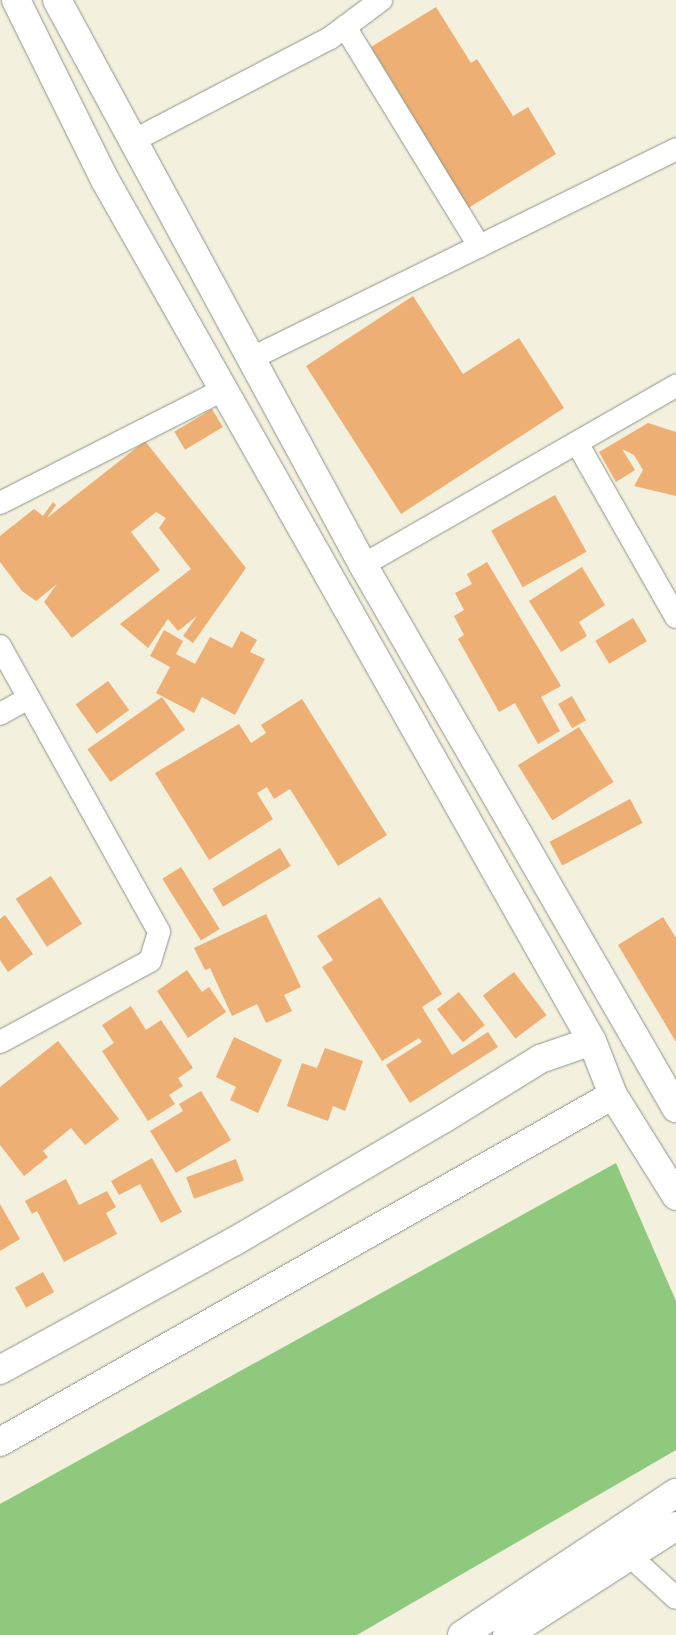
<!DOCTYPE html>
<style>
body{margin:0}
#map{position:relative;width:676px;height:1635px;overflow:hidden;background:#f4f0de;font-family:"Playpen Sans",sans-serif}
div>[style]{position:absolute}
.green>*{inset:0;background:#8fc97d}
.building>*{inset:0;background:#edaf73;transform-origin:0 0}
.roads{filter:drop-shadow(0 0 1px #8a9689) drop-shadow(0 0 1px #8a9689)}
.street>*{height:22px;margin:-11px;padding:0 11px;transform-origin:11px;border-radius:11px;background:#fff}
.secondary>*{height:28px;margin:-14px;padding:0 14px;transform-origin:14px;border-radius:14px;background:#fff}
span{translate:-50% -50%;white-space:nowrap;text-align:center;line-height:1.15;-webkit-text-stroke:4px #fdfcf7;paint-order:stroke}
</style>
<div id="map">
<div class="green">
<div style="clip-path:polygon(616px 1163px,676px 1301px,676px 1450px,357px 1635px,0 1635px,0 1504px)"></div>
</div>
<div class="building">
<div style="clip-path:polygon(436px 7px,471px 63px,477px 59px,513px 116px,528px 107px,556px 154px,465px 210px,436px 161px,439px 159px,371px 47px)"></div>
<div style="clip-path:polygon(413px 296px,463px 374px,519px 338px,564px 408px,401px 514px,306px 366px)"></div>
<div style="left:212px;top:409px;width:21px;height:44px;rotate:59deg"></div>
<div style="clip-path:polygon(648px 423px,676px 432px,676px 496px,634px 486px,643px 470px,634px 455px,622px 449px,635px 470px,616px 482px,599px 452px)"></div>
<div style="clip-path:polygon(145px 441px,246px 568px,193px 643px,183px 636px,197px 616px,178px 631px,168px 619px,148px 648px,120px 624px,191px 569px,159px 528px,166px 518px,156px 512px,131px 532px,160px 570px,72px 638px,44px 602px,57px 584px,36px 601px,22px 591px,0 562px,0 536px,34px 509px,43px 516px,53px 502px,56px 505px,47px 518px)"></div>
<div style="left:555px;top:495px;width:65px;height:73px;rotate:61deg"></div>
<div style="clip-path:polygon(487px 562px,561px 686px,541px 697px,560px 731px,538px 744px,515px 703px,499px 712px,458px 639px,464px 635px,454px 616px,464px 610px,455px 593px,472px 584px,467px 574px)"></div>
<div style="clip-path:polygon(582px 567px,605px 605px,579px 622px,587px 636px,561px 652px,529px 601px)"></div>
<div style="left:633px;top:618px;width:27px;height:44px;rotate:59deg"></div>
<div style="clip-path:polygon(164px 630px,183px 641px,176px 654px,195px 664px,210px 637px,232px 648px,241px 631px,257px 640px,250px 652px,265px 659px,235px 715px,202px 697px,194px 713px,156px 693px,170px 667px,150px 656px)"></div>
<div style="left:108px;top:681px;width:36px;height:40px;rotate:54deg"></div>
<div style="left:572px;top:696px;width:28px;height:16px;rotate:60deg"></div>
<div style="left:162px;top:697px;width:40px;height:91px;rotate:55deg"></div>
<div style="clip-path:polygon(302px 699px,387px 835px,338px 866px,290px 789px,274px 799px,267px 787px,257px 793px,273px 819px,209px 860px,155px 773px,239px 724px,251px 743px,266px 733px,261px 725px)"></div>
<div style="left:579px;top:727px;width:65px;height:72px;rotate:58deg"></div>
<div style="left:630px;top:799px;width:27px;height:91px;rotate:62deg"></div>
<div style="left:280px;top:848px;width:21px;height:79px;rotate:59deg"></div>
<div style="left:181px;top:867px;width:73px;height:22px;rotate:58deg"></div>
<div style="left:51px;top:876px;width:57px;height:42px;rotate:57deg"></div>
<div style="clip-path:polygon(380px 897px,442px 994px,422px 1007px,452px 1055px,488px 1032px,498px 1047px,410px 1103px,386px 1065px,422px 1042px,419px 1038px,382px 1061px,322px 967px,333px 960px,317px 936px)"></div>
<div style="clip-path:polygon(266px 914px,301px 987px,284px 995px,292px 1011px,266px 1023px,257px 1004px,232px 1016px,210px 968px,205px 970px,194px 948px)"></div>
<div style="clip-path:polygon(5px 915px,33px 954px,8px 972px,0 960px,0 919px)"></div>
<div style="clip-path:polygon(663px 917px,676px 938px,676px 1042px,618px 945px)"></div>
<div style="clip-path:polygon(187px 970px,202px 992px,209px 987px,226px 1012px,188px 1038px,157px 991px)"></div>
<div style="left:514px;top:972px;width:54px;height:39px;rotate:53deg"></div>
<div style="left:459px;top:992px;width:42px;height:28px;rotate:52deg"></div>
<div style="clip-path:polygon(131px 1006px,146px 1030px,161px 1020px,193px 1068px,178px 1078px,183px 1086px,169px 1095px,175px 1104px,148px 1121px,102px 1051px,114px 1043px,102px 1025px)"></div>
<div style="clip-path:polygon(234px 1037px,282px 1060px,258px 1113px,230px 1100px,236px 1087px,216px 1077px)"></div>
<div style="clip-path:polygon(58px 1041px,119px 1119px,85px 1145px,71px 1128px,43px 1151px,48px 1157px,24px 1176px,0 1145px,0 1087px)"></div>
<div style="clip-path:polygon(325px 1048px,363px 1061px,345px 1111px,333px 1106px,328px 1121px,287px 1106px,302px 1063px,317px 1068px)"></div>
<div style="clip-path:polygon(201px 1091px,231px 1140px,176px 1173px,150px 1131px,183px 1111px,179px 1104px)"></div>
<div style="clip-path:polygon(152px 1158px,182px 1212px,161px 1223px,140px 1184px,119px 1195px,111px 1181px)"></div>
<div style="left:236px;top:1159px;width:23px;height:53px;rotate:70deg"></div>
<div style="clip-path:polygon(66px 1179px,79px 1205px,107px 1191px,116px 1207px,106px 1213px,117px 1234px,64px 1262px,37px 1211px,32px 1214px,25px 1201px)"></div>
<div style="clip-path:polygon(0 1204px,20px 1239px,0 1251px)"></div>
<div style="left:43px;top:1272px;width:23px;height:32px;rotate:61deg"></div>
</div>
<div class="roads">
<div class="street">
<div style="left:345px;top:27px;width:257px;rotate:58.5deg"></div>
<div style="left:131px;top:142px;width:225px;rotate:-27.6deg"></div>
<div style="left:330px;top:38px;width:64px;rotate:-36.7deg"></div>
<div style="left:250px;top:359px;width:475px;rotate:-26.2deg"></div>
<div style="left:577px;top:443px;width:200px;rotate:60.4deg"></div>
<div style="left:0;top:503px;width:250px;rotate:-26.9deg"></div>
<div style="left:363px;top:565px;width:361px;rotate:-29.8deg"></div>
<div style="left:0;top:646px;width:327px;rotate:60.9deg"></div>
<div style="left:159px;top:932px;width:30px;rotate:107deg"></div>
<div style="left:150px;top:961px;width:170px;rotate:151.6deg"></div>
<div style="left:0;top:714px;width:33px;rotate:-29deg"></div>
<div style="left:630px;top:1556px;width:62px;rotate:42.4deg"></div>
</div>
<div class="secondary">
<div style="left:16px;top:0;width:201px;rotate:63.7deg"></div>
<div style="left:105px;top:180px;width:989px;rotate:60.51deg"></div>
<div style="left:592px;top:1041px;width:58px;rotate:68.7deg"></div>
<div style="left:613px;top:1095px;width:119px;rotate:58deg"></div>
<div style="left:57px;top:0;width:643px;rotate:61.56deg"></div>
<div style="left:363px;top:565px;width:627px;rotate:60.04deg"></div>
<div style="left:0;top:1370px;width:268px;rotate:-28.8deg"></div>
<div style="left:235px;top:1241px;width:241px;rotate:-30.4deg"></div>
<div style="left:443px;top:1119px;width:114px;rotate:-31.7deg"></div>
<div style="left:540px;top:1059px;width:55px;rotate:-19.1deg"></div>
<div style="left:0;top:1442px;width:704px;rotate:-29.51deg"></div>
<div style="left:462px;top:1635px;width:257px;rotate:-33.6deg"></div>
<div style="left:507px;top:1635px;width:201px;rotate:-32.8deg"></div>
</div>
</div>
</div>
